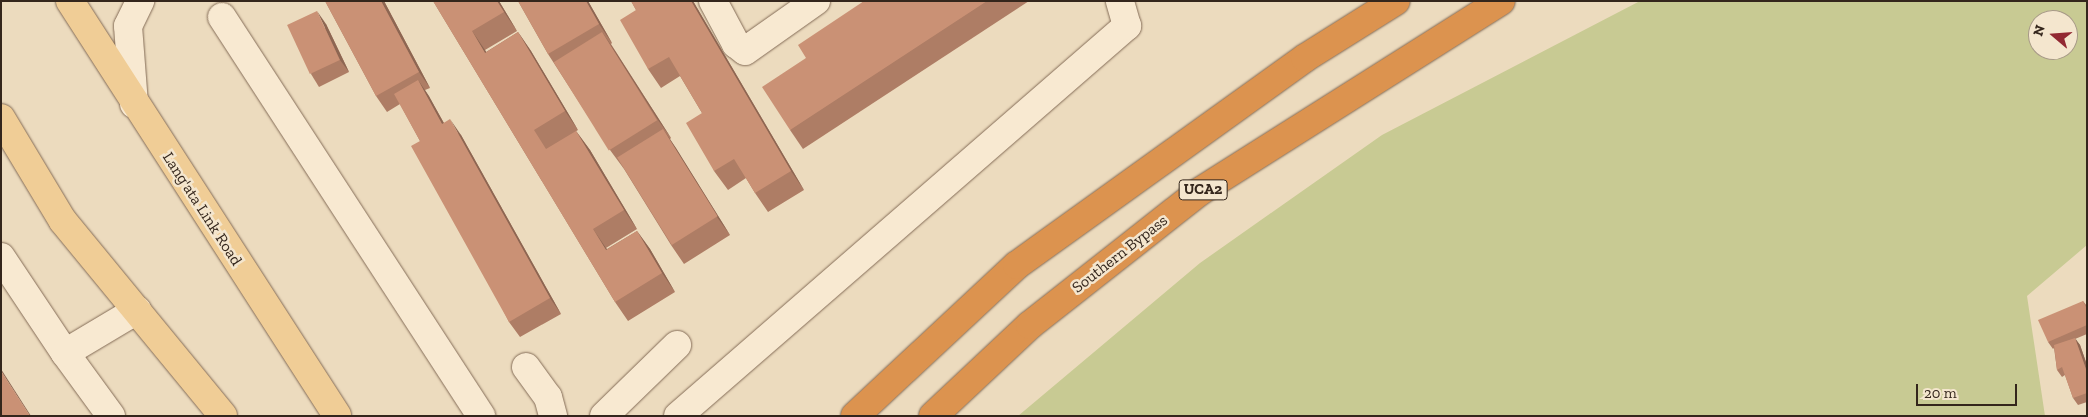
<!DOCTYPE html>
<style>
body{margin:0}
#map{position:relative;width:2088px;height:417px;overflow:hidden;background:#ecdbbe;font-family:"Zilla Slab",serif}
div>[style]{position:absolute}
.green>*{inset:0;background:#c8ca93}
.roads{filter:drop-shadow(0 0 1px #846c57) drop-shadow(0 0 1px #846c57)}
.minor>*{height:28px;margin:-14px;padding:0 14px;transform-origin:14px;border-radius:14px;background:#f8e9d1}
.major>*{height:28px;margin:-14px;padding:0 14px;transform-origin:14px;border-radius:14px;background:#f0cd96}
.highway>*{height:28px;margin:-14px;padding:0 14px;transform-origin:14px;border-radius:14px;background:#dc934f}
.wall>*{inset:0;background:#ae7d65}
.shaded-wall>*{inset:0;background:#8d6652}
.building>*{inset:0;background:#ca9175;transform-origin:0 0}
span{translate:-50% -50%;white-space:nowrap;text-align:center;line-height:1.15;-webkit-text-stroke:5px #f4e6ce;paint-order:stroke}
.shield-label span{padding:1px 4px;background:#f4e6ce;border:1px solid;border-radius:4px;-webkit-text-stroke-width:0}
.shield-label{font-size:15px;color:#34261c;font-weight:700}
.street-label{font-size:16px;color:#34261c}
.frame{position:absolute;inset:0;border:2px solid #34261c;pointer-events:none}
.north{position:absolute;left:2028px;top:10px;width:50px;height:50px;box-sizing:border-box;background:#f4e6ce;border:1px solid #a79987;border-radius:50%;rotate:288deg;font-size:14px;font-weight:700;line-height:20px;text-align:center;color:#34261c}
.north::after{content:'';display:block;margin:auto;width:18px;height:22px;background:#922932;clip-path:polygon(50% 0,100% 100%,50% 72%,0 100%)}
.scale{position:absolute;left:1916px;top:384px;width:101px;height:22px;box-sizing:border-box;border:2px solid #34261c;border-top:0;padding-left:6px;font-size:15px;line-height:18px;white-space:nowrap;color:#34261c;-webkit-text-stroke:4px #f4e6ce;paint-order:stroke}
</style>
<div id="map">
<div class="green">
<div style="clip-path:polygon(evenodd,1640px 1px,2087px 1px,2087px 245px,2027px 296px,2045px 416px,1018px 416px,1200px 263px,1382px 135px,1640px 1px,2038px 20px,2068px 20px,2068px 50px,2038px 50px,2038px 20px)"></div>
</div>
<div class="roads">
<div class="minor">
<div style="left:713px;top:1px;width:49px;rotate:61.9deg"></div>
<div style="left:736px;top:44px;width:11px;rotate:38deg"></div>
<div style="left:745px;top:51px;width:87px;rotate:-35.2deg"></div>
<div style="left:222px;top:17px;width:476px;rotate:57deg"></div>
<div style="left:134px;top:104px;width:78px;rotate:-94.4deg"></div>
<div style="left:128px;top:26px;width:28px;rotate:-64deg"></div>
<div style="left:1px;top:257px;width:115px;rotate:56.3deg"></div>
<div style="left:526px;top:367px;width:37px;rotate:54deg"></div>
<div style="left:548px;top:397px;width:20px;rotate:75deg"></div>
<div style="left:111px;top:416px;width:78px;rotate:-126.1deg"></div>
<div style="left:65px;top:353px;width:84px;rotate:-30.8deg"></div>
<div style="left:604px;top:416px;width:102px;rotate:-44.2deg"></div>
<div style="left:678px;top:416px;width:595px;rotate:-40.98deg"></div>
<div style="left:1127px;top:26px;width:26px;rotate:-106deg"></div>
</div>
<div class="major">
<div style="left:70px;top:1px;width:493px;rotate:57.2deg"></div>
<div style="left:1px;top:118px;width:120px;rotate:59deg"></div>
<div style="left:63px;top:221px;width:252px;rotate:50.6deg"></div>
</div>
<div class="highway">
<div style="left:855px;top:416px;width:221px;rotate:-43deg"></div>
<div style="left:1017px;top:265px;width:355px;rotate:-35.7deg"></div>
<div style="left:1305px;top:58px;width:107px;rotate:-32.1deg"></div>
<div style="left:933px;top:416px;width:133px;rotate:-43.2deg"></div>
<div style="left:1030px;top:325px;width:215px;rotate:-38.2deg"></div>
<div style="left:1199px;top:192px;width:357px;rotate:-32.3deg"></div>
</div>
</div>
<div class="wall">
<div style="clip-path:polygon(325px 1px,384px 1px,430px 88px,425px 90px,444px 123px,461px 135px,561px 314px,520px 337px,509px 322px,420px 141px,400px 104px,387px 112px,376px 96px)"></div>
<div style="clip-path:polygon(433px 1px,499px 1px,517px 31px,485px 50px,486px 52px,518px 32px,531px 51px,578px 130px,560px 141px,576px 131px,590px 150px,637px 229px,606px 248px,607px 249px,637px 231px,650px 249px,675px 292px,628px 321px,615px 302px)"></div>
<div style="clip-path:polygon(518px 1px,588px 1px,612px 43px,611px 44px,671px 138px,670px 139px,730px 235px,684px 264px,671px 245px,624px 169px,610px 150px,548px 54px)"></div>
<div style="clip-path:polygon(631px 1px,693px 1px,804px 190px,768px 212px,755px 193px,746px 178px,728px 190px,714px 171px,702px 113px,680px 76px,661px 88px,648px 69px,636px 10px)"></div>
<div style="clip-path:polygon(864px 1px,1029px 1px,803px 149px,790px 130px,806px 58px)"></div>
<div style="clip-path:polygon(326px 24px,349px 72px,319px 87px,311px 74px)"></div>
<div style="clip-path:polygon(2083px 301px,2087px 306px,2087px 334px,2075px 339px,2080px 345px,2087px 365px,2087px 402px,2078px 405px,2073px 398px,2065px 375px,2062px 377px,2057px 370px,2054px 348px,2053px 349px,2048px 342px)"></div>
</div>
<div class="shaded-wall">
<div style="clip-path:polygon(381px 1px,384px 1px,430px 88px,419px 72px)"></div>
<div style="clip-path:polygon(497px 1px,499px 1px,517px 31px,504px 12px)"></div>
<div style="clip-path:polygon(586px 1px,588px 1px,612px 43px,599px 24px)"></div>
<div style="clip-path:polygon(691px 1px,693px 1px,804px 190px,791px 171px)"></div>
<div style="clip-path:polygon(317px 11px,326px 24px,349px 72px,340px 60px)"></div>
<div style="clip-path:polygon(472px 31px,485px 50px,498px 72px,485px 53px)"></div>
<div style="clip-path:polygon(518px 32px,531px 51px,578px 130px,565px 111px)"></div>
<div style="clip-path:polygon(602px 32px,615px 51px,671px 138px,658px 120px)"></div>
<div style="clip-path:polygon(418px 80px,429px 96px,453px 140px,442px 124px)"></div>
<div style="clip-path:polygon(450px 119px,461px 135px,561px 314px,550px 298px)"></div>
<div style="clip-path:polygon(663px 129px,676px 148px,730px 235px,717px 217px)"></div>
<div style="clip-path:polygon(576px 131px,590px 150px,637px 229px,624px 210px)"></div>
<div style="clip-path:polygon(593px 229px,606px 248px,619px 269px,606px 250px)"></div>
<div style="clip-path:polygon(637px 231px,650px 249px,675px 292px,662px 273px)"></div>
<div style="clip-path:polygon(2075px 338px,2080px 345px,2087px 365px,2087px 372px)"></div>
<div style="clip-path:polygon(1px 369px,31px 416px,30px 416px,1px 371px)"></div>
</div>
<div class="building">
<div style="clip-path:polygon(325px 1px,381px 1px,419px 72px,376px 96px)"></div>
<div style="clip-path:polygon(433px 1px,497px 1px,504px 12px,472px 31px,485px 53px,518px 32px,565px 111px,534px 130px,546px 149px,576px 131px,624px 210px,593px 229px,606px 250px,637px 231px,662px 273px,615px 302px)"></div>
<div style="clip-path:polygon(518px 1px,586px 1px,599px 24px,548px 54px)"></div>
<div style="clip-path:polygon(631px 1px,691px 1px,791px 171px,755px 193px,734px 159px,714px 171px,686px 123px,702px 113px,669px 57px,648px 69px,620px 20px,636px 10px)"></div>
<div style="clip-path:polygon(864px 1px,987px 1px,790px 130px,762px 87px,806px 58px,798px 45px)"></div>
<div style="left:317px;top:11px;width:54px;height:33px;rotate:65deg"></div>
<div style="left:602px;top:32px;width:104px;height:57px;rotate:58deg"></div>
<div style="clip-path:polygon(418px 80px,442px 124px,450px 119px,550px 298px,509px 322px,411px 146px,420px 141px,394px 94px)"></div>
<div style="left:663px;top:129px;width:103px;height:54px;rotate:58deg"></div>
<div style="clip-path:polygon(2083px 301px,2087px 309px,2087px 325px,2048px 342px,2038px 320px)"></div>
<div style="clip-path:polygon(2075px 338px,2087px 372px,2087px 393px,2073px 398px,2062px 367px,2057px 370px,2054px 345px)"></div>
<div style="clip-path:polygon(1px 371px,30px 416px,1px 416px)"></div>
</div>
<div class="shield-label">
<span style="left:1203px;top:190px">UCA2</span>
</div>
<div class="street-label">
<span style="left:202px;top:209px;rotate:57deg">Lang'ata Link Road</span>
<span style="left:1120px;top:254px;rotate:-38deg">Southern Bypass</span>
</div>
<div class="frame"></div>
<div class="north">N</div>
<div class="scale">20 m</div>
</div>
